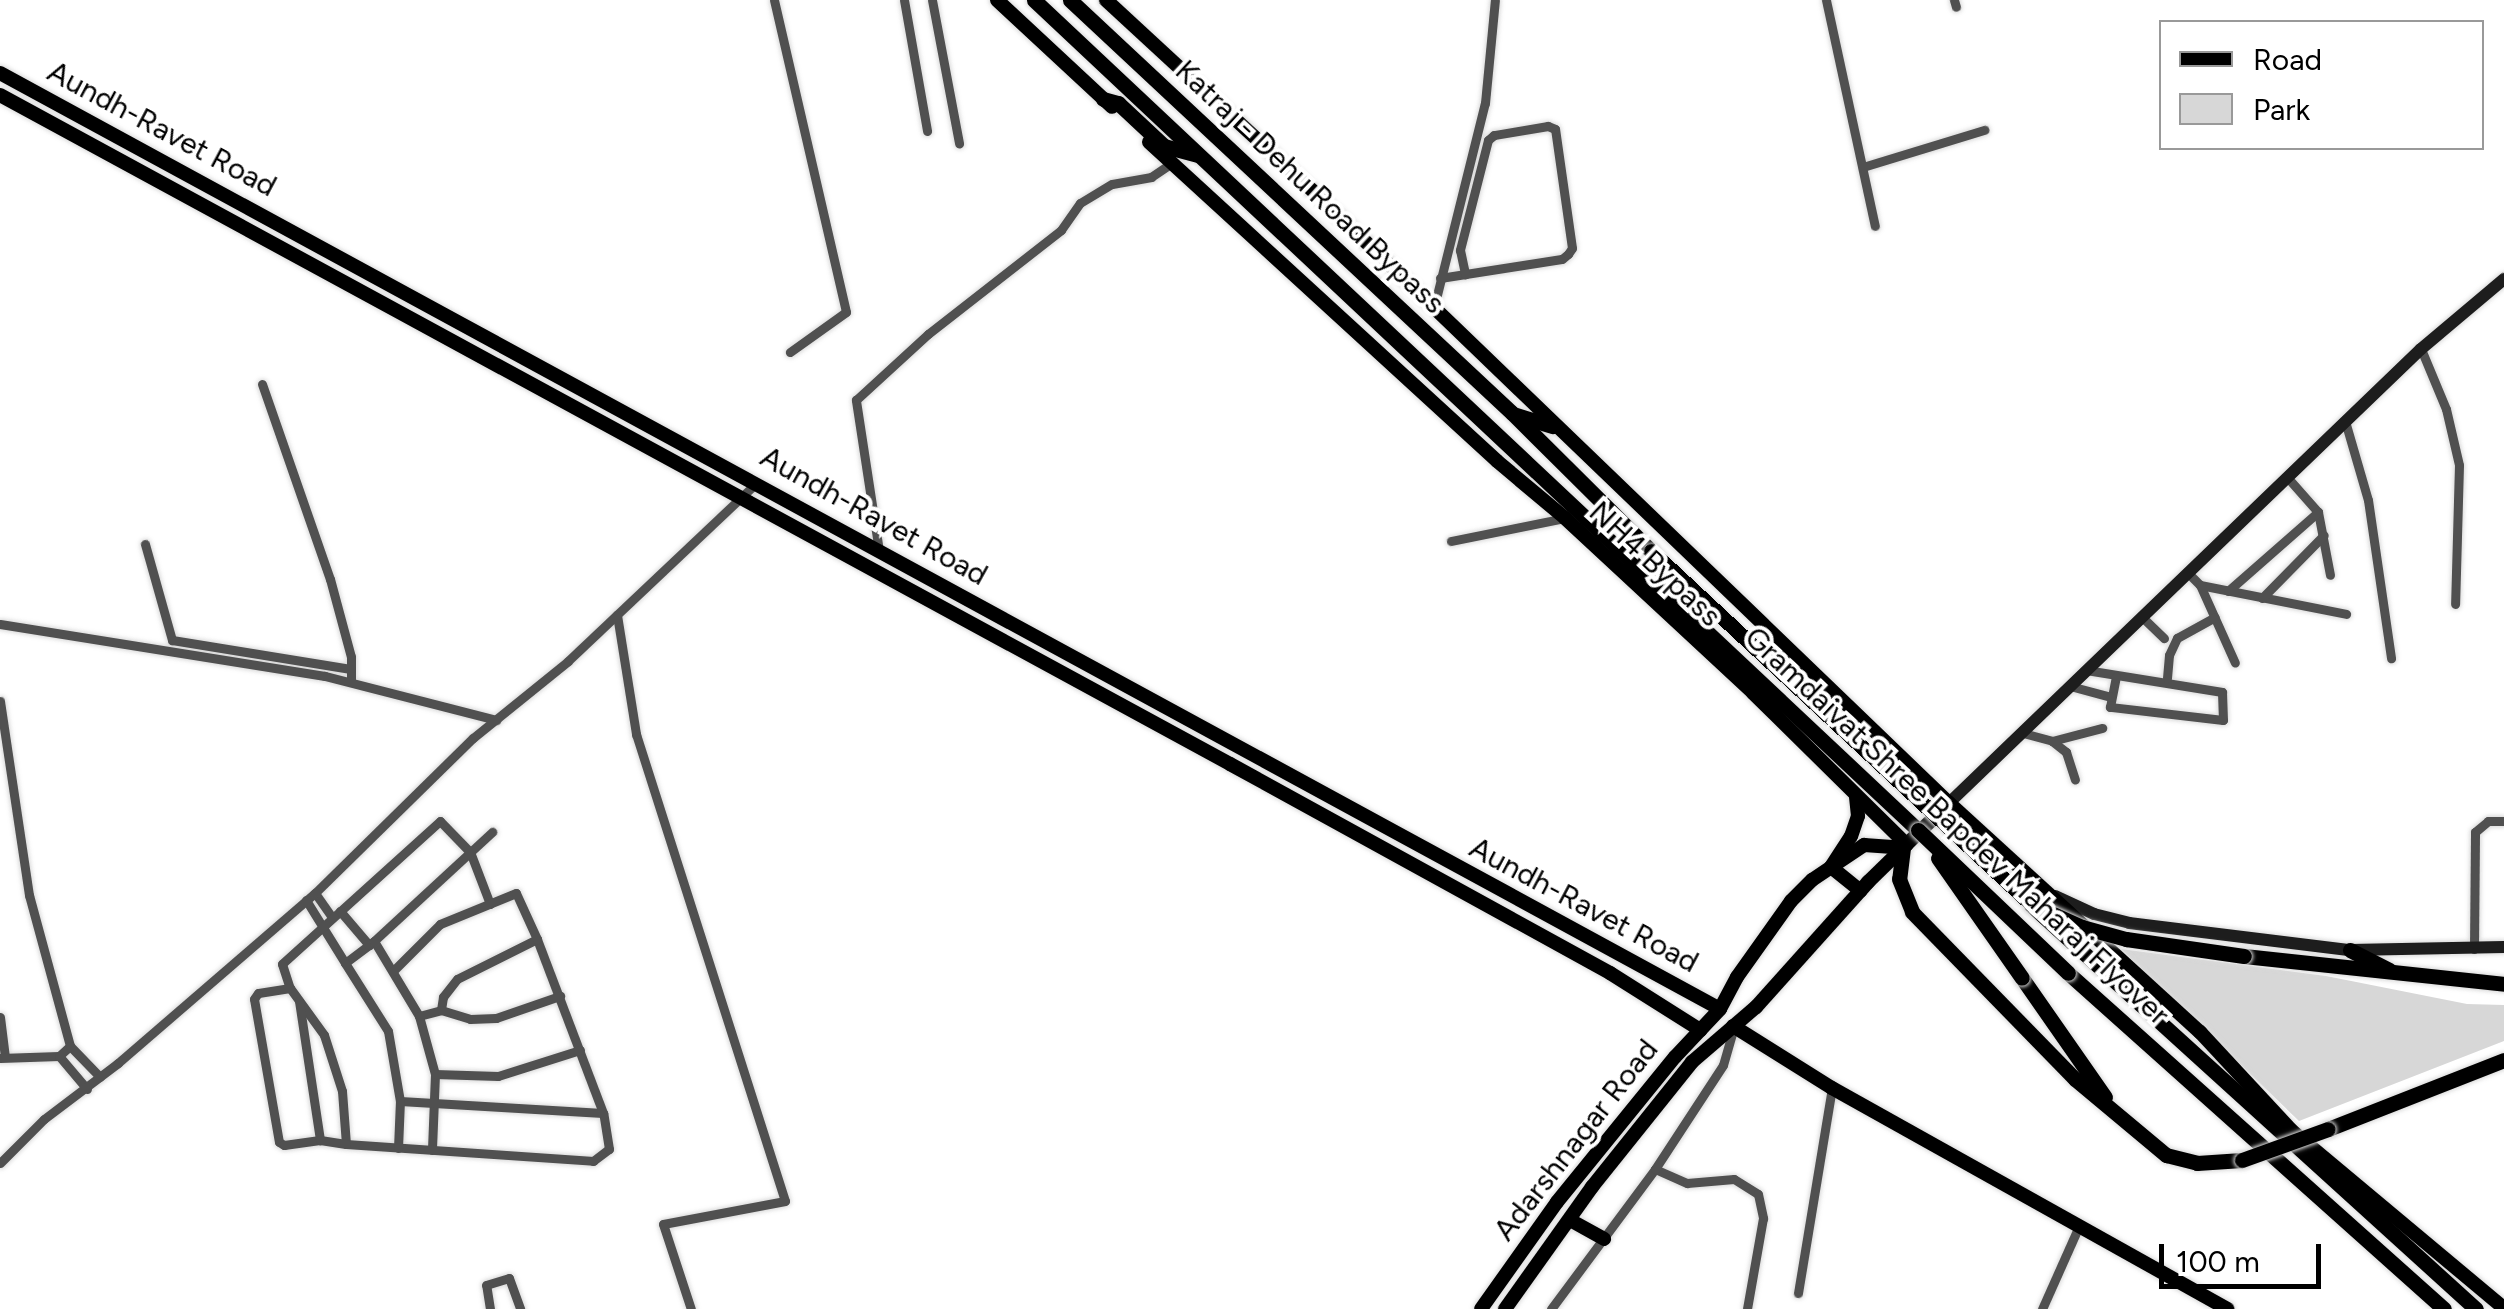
<!DOCTYPE html>
<style>
body{margin:0}
#map{position:relative;width:2504px;height:1309px;overflow:hidden;background:#fff;font-family:Figtree,sans-serif}
div>[style]{position:absolute}
.green>*{inset:0;background:#d7d7d7}
.roads{filter:drop-shadow(0 0 2px #dbdbdb) drop-shadow(0 0 2px #dbdbdb)}
.street>*{height:9px;margin:-4.5px;padding:0 4.5px;transform-origin:4.5px;border-radius:4.5px;background:#505050}
.secondary>*{height:12px;margin:-6px;padding:0 6px;transform-origin:6px;border-radius:6px;background:#1d1d1d}
.primary>*{height:14px;margin:-7px;padding:0 7px;transform-origin:7px;border-radius:7px;background:#000}
.highway>*{height:15px;margin:-7.5px;padding:0 7.5px;transform-origin:7.5px;border-radius:7.5px;background:#000}
.bridges{filter:drop-shadow(0 0 2px #dbdbdb) drop-shadow(0 0 2px #dbdbdb)}
.highway-bridge>*{height:15px;margin:-7.5px;padding:0 7.5px;transform-origin:7.5px;border-radius:7.5px;background:#000}
span{translate:-50% -50%;white-space:nowrap;text-align:center;line-height:1.15;-webkit-text-stroke:8px #fff;paint-order:stroke}
.street-label{font-size:30px;color:#000}
.legend{position:absolute;left:2159px;top:20px;width:325px;height:130px;box-sizing:border-box;background:#fff;border:2px solid #999;margin:0;padding:12px 18px;list-style:none;font-size:30px;color:#000}
.legend li{display:flex;align-items:center;gap:20px;height:50px}
.legend b{width:50px;border:2px solid #999}
.scale{position:absolute;left:2159px;top:1244px;width:162px;height:45px;box-sizing:border-box;border:5px solid #000;border-top:0;padding-left:12px;font-size:30px;line-height:35px;white-space:nowrap;color:#000;-webkit-text-stroke:8px #fff;paint-order:stroke}
</style>
<div id="map">
<div class="green">
<div style="clip-path:polygon(2121px 949px,2326px 976px,2467px 1004px,2504px 1005px,2504px 1041px,2299px 1121px)"></div>
</div>
<div class="roads">
<div class="street">
<div style="left:774px;top:0;width:320px;rotate:77deg"></div>
<div style="left:846px;top:312px;width:69px;rotate:144.5deg"></div>
<div style="left:904px;top:0;width:133px;rotate:80deg"></div>
<div style="left:932px;top:0;width:146px;rotate:79.3deg"></div>
<div style="left:1826px;top:0;width:231px;rotate:77.8deg"></div>
<div style="left:1954px;top:0;width:7px;rotate:74deg"></div>
<div style="left:1863px;top:167px;width:127px;rotate:-17deg"></div>
<div style="left:1440px;top:278px;width:123px;rotate:-8.9deg"></div>
<div style="left:1562px;top:259px;width:8px;rotate:-40deg"></div>
<div style="left:1568px;top:254px;width:7px;rotate:-56deg"></div>
<div style="left:1572px;top:248px;width:120px;rotate:-98.1deg"></div>
<div style="left:1555px;top:129px;width:8px;rotate:-157deg"></div>
<div style="left:1548px;top:126px;width:55px;rotate:170.5deg"></div>
<div style="left:1494px;top:135px;width:8px;rotate:140deg"></div>
<div style="left:1488px;top:140px;width:114px;rotate:104.3deg"></div>
<div style="left:1460px;top:250px;width:25px;rotate:78deg"></div>
<div style="left:1434px;top:307px;width:210px;rotate:-76deg"></div>
<div style="left:1485px;top:103px;width:103px;rotate:-84.5deg"></div>
<div style="left:2421px;top:349px;width:65px;rotate:67.4deg"></div>
<div style="left:2446px;top:409px;width:57px;rotate:76.9deg"></div>
<div style="left:2459px;top:465px;width:139px;rotate:91.6deg"></div>
<div style="left:262px;top:384px;width:207px;rotate:70.8deg"></div>
<div style="left:330px;top:579px;width:81px;rotate:74.9deg"></div>
<div style="left:351px;top:657px;width:25px;rotate:90deg"></div>
<div style="left:2345px;top:421px;width:82px;rotate:73.8deg"></div>
<div style="left:2368px;top:500px;width:160px;rotate:81.7deg"></div>
<div style="left:2287px;top:477px;width:47px;rotate:48.5deg"></div>
<div style="left:2318px;top:512px;width:64px;rotate:79.2deg"></div>
<div style="left:1451px;top:541px;width:116px;rotate:-11.4deg"></div>
<div style="left:145px;top:544px;width:100px;rotate:74.3deg"></div>
<div style="left:172px;top:640px;width:181px;rotate:9.2deg"></div>
<div style="left:879px;top:551px;width:153px;rotate:-98.7deg"></div>
<div style="left:856px;top:400px;width:98px;rotate:-42.5deg"></div>
<div style="left:928px;top:334px;width:169px;rotate:-38deg"></div>
<div style="left:1061px;top:230px;width:33px;rotate:-55deg"></div>
<div style="left:1080px;top:203px;width:37px;rotate:-31deg"></div>
<div style="left:1112px;top:184px;width:40px;rotate:-10deg"></div>
<div style="left:1151px;top:177px;width:25px;rotate:-34deg"></div>
<div style="left:2187px;top:572px;width:18px;rotate:45deg"></div>
<div style="left:2200px;top:585px;width:149px;rotate:11.2deg"></div>
<div style="left:2200px;top:585px;width:85px;rotate:65.8deg"></div>
<div style="left:2228px;top:591px;width:120px;rotate:-41.3deg"></div>
<div style="left:2262px;top:598px;width:88px;rotate:-45.5deg"></div>
<div style="left:617px;top:615px;width:121px;rotate:80.9deg"></div>
<div style="left:636px;top:734px;width:490px;rotate:72.3deg"></div>
<div style="left:785px;top:1201px;width:124px;rotate:169.3deg"></div>
<div style="left:663px;top:1224px;width:89px;rotate:71.8deg"></div>
<div style="left:2141px;top:616px;width:32px;rotate:44deg"></div>
<div style="left:0;top:624px;width:329px;rotate:9.1deg"></div>
<div style="left:325px;top:676px;width:177px;rotate:14.4deg"></div>
<div style="left:2086px;top:670px;width:138px;rotate:9.2deg"></div>
<div style="left:2222px;top:692px;width:28px;rotate:88deg"></div>
<div style="left:2223px;top:720px;width:114px;rotate:-173.4deg"></div>
<div style="left:2110px;top:707px;width:31px;rotate:-79deg"></div>
<div style="left:2167px;top:678px;width:23px;rotate:-85deg"></div>
<div style="left:2169px;top:655px;width:19px;rotate:-65deg"></div>
<div style="left:2177px;top:638px;width:43px;rotate:-28.9deg"></div>
<div style="left:2070px;top:686px;width:42px;rotate:15deg"></div>
<div style="left:0;top:701px;width:196px;rotate:81.5deg"></div>
<div style="left:29px;top:895px;width:156px;rotate:74.8deg"></div>
<div style="left:2023px;top:733px;width:30px;rotate:15deg"></div>
<div style="left:2052px;top:741px;width:18px;rotate:38deg"></div>
<div style="left:2066px;top:752px;width:29px;rotate:72deg"></div>
<div style="left:2052px;top:741px;width:52px;rotate:-14.6deg"></div>
<div style="left:315px;top:893px;width:29px;rotate:55deg"></div>
<div style="left:306px;top:900px;width:74px;rotate:58.2deg"></div>
<div style="left:345px;top:963px;width:36px;rotate:-37deg"></div>
<div style="left:374px;top:941px;width:87px;rotate:59deg"></div>
<div style="left:419px;top:1016px;width:60px;rotate:74.6deg"></div>
<div style="left:435px;top:1074px;width:76px;rotate:92.3deg"></div>
<div style="left:490px;top:904px;width:56px;rotate:-111deg"></div>
<div style="left:470px;top:852px;width:43px;rotate:-134.1deg"></div>
<div style="left:440px;top:821px;width:213px;rotate:137.9deg"></div>
<div style="left:282px;top:964px;width:25px;rotate:72deg"></div>
<div style="left:290px;top:988px;width:58px;rotate:54.1deg"></div>
<div style="left:324px;top:1035px;width:59px;rotate:72.2deg"></div>
<div style="left:342px;top:1091px;width:53px;rotate:85.7deg"></div>
<div style="left:346px;top:1144px;width:248px;rotate:3.9deg"></div>
<div style="left:593px;top:1161px;width:20px;rotate:-37deg"></div>
<div style="left:609px;top:1149px;width:36px;rotate:-99deg"></div>
<div style="left:340px;top:911px;width:45px;rotate:49.5deg"></div>
<div style="left:374px;top:941px;width:161px;rotate:-42.7deg"></div>
<div style="left:2474px;top:949px;width:117px;rotate:-89.5deg"></div>
<div style="left:2475px;top:832px;width:17px;rotate:-40deg"></div>
<div style="left:2488px;top:821px;width:16px"></div>
<div style="left:345px;top:963px;width:80px;rotate:57.7deg"></div>
<div style="left:388px;top:1031px;width:71px;rotate:80.3deg"></div>
<div style="left:400px;top:1101px;width:203px;rotate:3.4deg"></div>
<div style="left:603px;top:1113px;width:186px;rotate:-110.8deg"></div>
<div style="left:537px;top:939px;width:89px;rotate:153.4deg"></div>
<div style="left:457px;top:979px;width:23px;rotate:128deg"></div>
<div style="left:443px;top:997px;width:13px;rotate:99deg"></div>
<div style="left:393px;top:971px;width:66px;rotate:-45deg"></div>
<div style="left:440px;top:924px;width:82px;rotate:-22.2deg"></div>
<div style="left:516px;top:893px;width:51px;rotate:65.5deg"></div>
<div style="left:290px;top:988px;width:32px;rotate:171deg"></div>
<div style="left:258px;top:993px;width:7px;rotate:124deg"></div>
<div style="left:254px;top:999px;width:145px;rotate:80.1deg"></div>
<div style="left:279px;top:1142px;width:6px;rotate:31deg"></div>
<div style="left:284px;top:1145px;width:36px;rotate:-8deg"></div>
<div style="left:299px;top:1001px;width:141px;rotate:81.4deg"></div>
<div style="left:320px;top:1140px;width:26px;rotate:9deg"></div>
<div style="left:419px;top:1016px;width:23px;rotate:-15deg"></div>
<div style="left:441px;top:1010px;width:30px;rotate:17deg"></div>
<div style="left:470px;top:1019px;width:26px;rotate:-2deg"></div>
<div style="left:496px;top:1018px;width:68px;rotate:-19deg"></div>
<div style="left:0;top:1017px;width:40px;rotate:82.9deg"></div>
<div style="left:0;top:1058px;width:59px;rotate:-1.9deg"></div>
<div style="left:435px;top:1074px;width:63px;rotate:1.8deg"></div>
<div style="left:498px;top:1076px;width:86px;rotate:-17.6deg"></div>
<div style="left:87px;top:1089px;width:43px;rotate:-130.3deg"></div>
<div style="left:59px;top:1056px;width:15px;rotate:-42deg"></div>
<div style="left:70px;top:1046px;width:43px;rotate:45.9deg"></div>
<div style="left:398px;top:1148px;width:47px;rotate:-87.6deg"></div>
<div style="left:0;top:1163px;width:62px;rotate:-45deg"></div>
<div style="left:44px;top:1119px;width:93px;rotate:-37.1deg"></div>
<div style="left:118px;top:1063px;width:260px;rotate:-40.8deg"></div>
<div style="left:315px;top:893px;width:221px;rotate:-44.5deg"></div>
<div style="left:473px;top:738px;width:122px;rotate:-39deg"></div>
<div style="left:568px;top:661px;width:259px;rotate:-43.4deg"></div>
<div style="left:1655px;top:1169px;width:35px;rotate:24deg"></div>
<div style="left:1687px;top:1183px;width:47px;rotate:-4.9deg"></div>
<div style="left:1734px;top:1179px;width:28px;rotate:32deg"></div>
<div style="left:1758px;top:1194px;width:25px;rotate:78deg"></div>
<div style="left:1763px;top:1218px;width:92px;rotate:100deg"></div>
<div style="left:1798px;top:1293px;width:208px;rotate:-80.6deg"></div>
<div style="left:490px;top:1309px;width:24px;rotate:-99deg"></div>
<div style="left:486px;top:1285px;width:24px;rotate:-17deg"></div>
<div style="left:509px;top:1278px;width:33px;rotate:70deg"></div>
<div style="left:1551px;top:1309px;width:174px;rotate:-53.4deg"></div>
<div style="left:1655px;top:1169px;width:124px;rotate:-56.8deg"></div>
<div style="left:1723px;top:1065px;width:37px;rotate:-74deg"></div>
<div style="left:2042px;top:1309px;width:89px;rotate:-66deg"></div>
</div>
<div class="secondary">
<div style="left:1949px;top:803px;width:655px;rotate:-43.89deg"></div>
<div style="left:2421px;top:349px;width:109px;rotate:-40.1deg"></div>
<div style="left:2055px;top:896px;width:43px;rotate:24.8deg"></div>
<div style="left:2094px;top:914px;width:36px;rotate:14deg"></div>
<div style="left:2129px;top:923px;width:223px;rotate:7deg"></div>
<div style="left:2350px;top:950px;width:154px;rotate:-1.1deg"></div>
</div>
<div class="primary">
<div style="left:997px;top:0;width:157px;rotate:42.9deg"></div>
<div style="left:1106px;top:0;width:287px;rotate:42.7deg"></div>
<div style="left:1317px;top:195px;width:877px;rotate:43.89deg"></div>
<div style="left:1949px;top:803px;width:340px;rotate:42.4deg"></div>
<div style="left:2200px;top:1032px;width:134px;rotate:47.1deg"></div>
<div style="left:2291px;top:1130px;width:278px;rotate:39.9deg"></div>
<div style="left:0;top:73px;width:1958px;rotate:28.55deg"></div>
<div style="left:0;top:95px;width:1400px;rotate:28.54deg"></div>
<div style="left:1230px;top:764px;width:434px;rotate:28.8deg"></div>
<div style="left:1610px;top:973px;width:107px;rotate:32.3deg"></div>
<div style="left:1149px;top:142px;width:472px;rotate:42.5deg"></div>
<div style="left:1497px;top:461px;width:89px;rotate:40deg"></div>
<div style="left:1565px;top:518px;width:257px;rotate:42.9deg"></div>
<div style="left:1753px;top:693px;width:216px;rotate:44.6deg"></div>
<div style="left:1856px;top:797px;width:19px;rotate:84deg"></div>
<div style="left:1858px;top:816px;width:21px;rotate:109deg"></div>
<div style="left:1851px;top:836px;width:37px;rotate:123deg"></div>
<div style="left:1831px;top:867px;width:38px;rotate:39deg"></div>
<div style="left:1733px;top:1026px;width:117px;rotate:32.1deg"></div>
<div style="left:1832px;top:1088px;width:453px;rotate:29.2deg"></div>
<div style="left:1570px;top:1220px;width:39px;rotate:29deg"></div>
<div style="left:1481px;top:1309px;width:131px;rotate:-54.6deg"></div>
<div style="left:1557px;top:1202px;width:187px;rotate:-50.9deg"></div>
<div style="left:1675px;top:1057px;width:66px;rotate:-46.8deg"></div>
<div style="left:1720px;top:1009px;width:36px;rotate:-62deg"></div>
<div style="left:1737px;top:977px;width:93px;rotate:-54.6deg"></div>
<div style="left:1791px;top:901px;width:30px;rotate:-45deg"></div>
<div style="left:1812px;top:880px;width:63px;rotate:-33.9deg"></div>
<div style="left:1864px;top:845px;width:39px;rotate:4deg"></div>
<div style="left:1505px;top:1309px;width:150px;rotate:-54.5deg"></div>
<div style="left:1592px;top:1187px;width:160px;rotate:-51.3deg"></div>
<div style="left:1692px;top:1062px;width:84px;rotate:-40.7deg"></div>
<div style="left:1756px;top:1007px;width:168px;rotate:-48.1deg"></div>
<div style="left:1868px;top:882px;width:113px;rotate:-44.3deg"></div>
</div>
<div class="highway">
<div style="left:1034px;top:0;width:1213px;rotate:43.2deg"></div>
<div style="left:1070px;top:0;width:605px;rotate:43.06deg"></div>
<div style="left:1512px;top:413px;width:196px;rotate:44.8deg"></div>
<div style="left:1103px;top:99px;width:16px;rotate:15deg"></div>
<div style="left:1118px;top:103px;width:63px;rotate:43.1deg"></div>
<div style="left:1164px;top:146px;width:34px;rotate:15deg"></div>
<div style="left:1516px;top:415px;width:38px;rotate:17deg"></div>
<div style="left:1903px;top:848px;width:31px;rotate:97deg"></div>
<div style="left:1899px;top:879px;width:35px;rotate:68deg"></div>
<div style="left:1912px;top:912px;width:233px;rotate:45.7deg"></div>
<div style="left:2075px;top:1079px;width:119px;rotate:39.9deg"></div>
<div style="left:2166px;top:1155px;width:32px;rotate:14deg"></div>
<div style="left:2197px;top:1163px;width:45px;rotate:-3.8deg"></div>
<div style="left:2031px;top:905px;width:601px;rotate:42.24deg"></div>
<div style="left:2350px;top:950px;width:44px;rotate:27.1deg"></div>
<div style="left:2244px;top:956px;width:262px;rotate:6.1deg"></div>
<div style="left:2068px;top:973px;width:504px;rotate:41.78deg"></div>
<div style="left:2022px;top:978px;width:145px;rotate:55.1deg"></div>
<div style="left:2328px;top:1129px;width:189px;rotate:-21.4deg"></div>
</div>
</div>
<div class="bridges">
<div class="highway-bridge">
<div style="left:1651px;top:551px;width:519px;rotate:42.89deg"></div>
<div style="left:2031px;top:904px;width:56px;rotate:24.3deg"></div>
<div style="left:2082px;top:927px;width:46px;rotate:15.3deg"></div>
<div style="left:2126px;top:939px;width:119px;rotate:8.2deg"></div>
<div style="left:1918px;top:830px;width:207px;rotate:43.6deg"></div>
<div style="left:1938px;top:858px;width:146px;rotate:55deg"></div>
<div style="left:2242px;top:1160px;width:91px;rotate:-19.8deg"></div>
</div>
</div>
<div class="street-label">
<span style="left:162px;top:129px;rotate:28deg">Aundh-Ravet Road</span>
<span style="left:1310px;top:187px;rotate:43deg">Katraj - Dehu Road Bypass</span>
<span style="left:874px;top:516px;rotate:29deg">Aundh-Ravet Road</span>
<span style="left:1655px;top:564px;rotate:43deg">NH4 Bypass</span>
<span style="left:1957px;top:826px;rotate:43deg">Gramdaivat Shree Bapdev Maharaj Flyover</span>
<span style="left:1584px;top:905px;rotate:28deg">Aundh-Ravet Road</span>
<span style="left:1576px;top:1140px;rotate:-52deg">Adarshnagar Road</span>
</div>
<ul class="legend">
<li><b style="height:12px;background:#000"></b>Road</li>
<li><b style="height:28px;background:#d7d7d7"></b>Park</li>
</ul>
<div class="scale">100 m</div>
</div>
